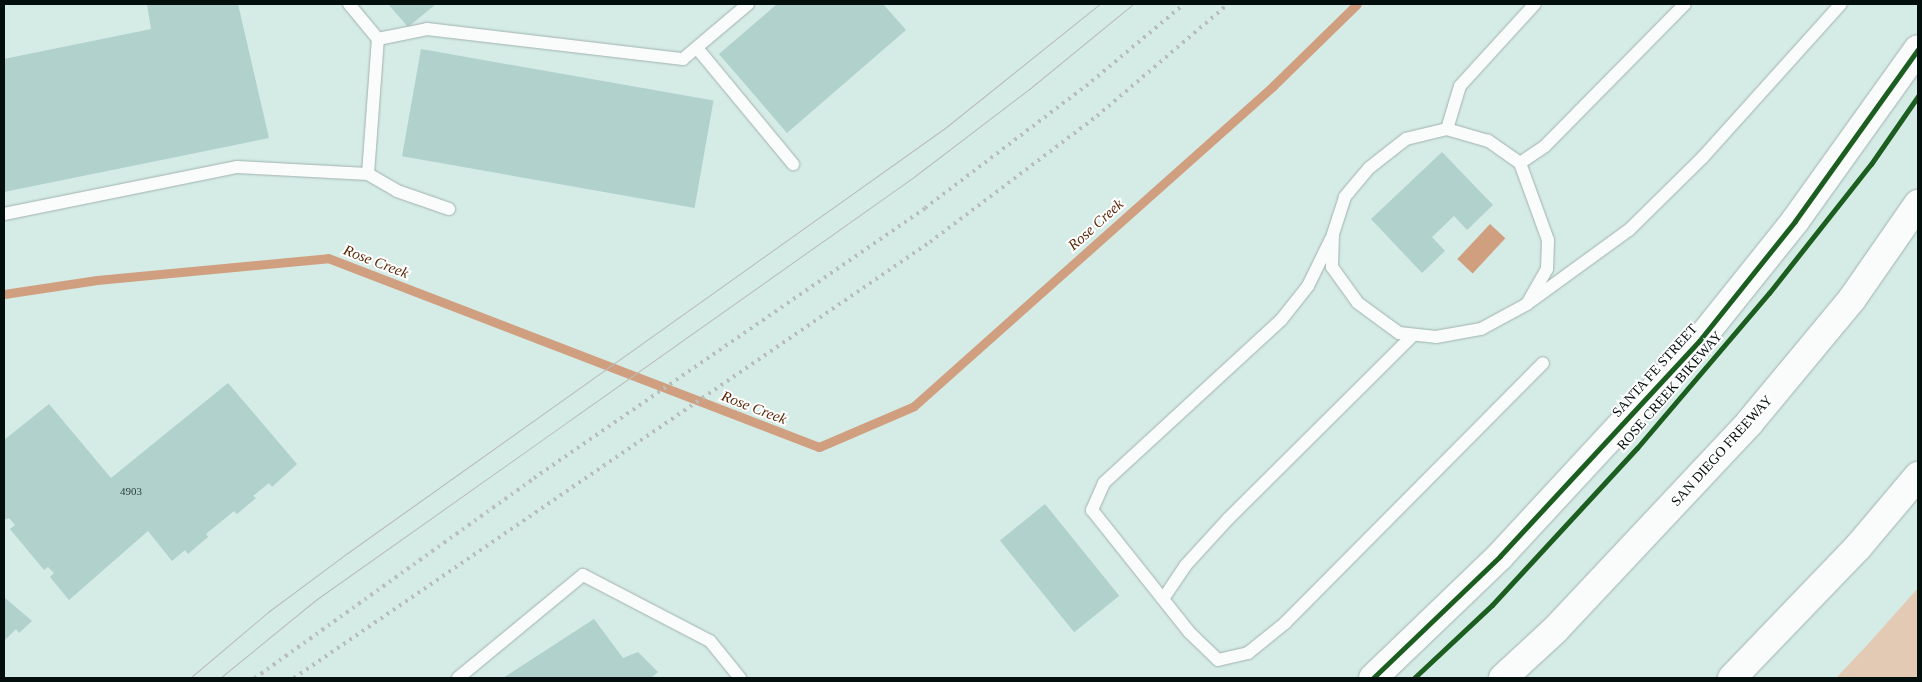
<!DOCTYPE html>
<style>
body{margin:0}
#map{position:relative;width:1922px;height:682px;overflow:hidden;background:#d5ebe6;font-family:Georgia,serif}
div>[style]{position:absolute}
.green>*{inset:0;background:#e3cab5}
.water>*{inset:0;background:#d09f80;transform-origin:0 0}
.stream>*{height:9px;margin:-4.5px;padding:0 4.5px;transform-origin:4.5px;border-radius:4.5px;background:#d09f80}
.building>*{inset:0;background:#b0d1cc;transform-origin:0 0}
.roads{filter:drop-shadow(0 0 1px #a1b2af) drop-shadow(0 0 1px #a1b2af)}
.service>*{height:12px;margin:-6px;padding:0 6px;transform-origin:6px;border-radius:6px;background:#f9fcfb}
.tertiary>*{height:28px;margin:-14px;padding:0 14px;transform-origin:14px;border-radius:14px;background:#f9fcfb}
.motorway>*{height:28px;margin:-14px;padding:0 14px;transform-origin:14px;border-radius:14px;background:#f9fcfb}
.tram>*{height:1px;margin:-0.5px;padding:0 0.5px;transform-origin:0.5px;border-radius:0.5px;background:#b8bdbc}
.rail>*{height:4px;margin-top:-2px;transform-origin:0;background:repeating-linear-gradient(90deg,#b8bdbc 0 2.5px,transparent 0 7.5px)}
.cycleway>*{height:5px;margin:-2.5px;padding:0 2.5px;transform-origin:2.5px;border-radius:2.5px;background:#1b5e20}
span{translate:-50% -50%;white-space:nowrap;text-align:center;line-height:1.15;-webkit-text-stroke:4px #fff;paint-order:stroke}
.number-label{font-size:11px;color:#2e403d}
.number-label span{-webkit-text-stroke-width:0}
.street-label{font-size:14px;color:#030f0d}
.water-label{font-size:15px;color:#5b2806;font-style:italic}
.frame{position:absolute;inset:0;border:5px solid #030f0d;pointer-events:none}
</style>
<div id="map">
<div class="green">
<div style="clip-path:polygon(1918px 588px,1918px 678px,1836px 678px,1869px 643px)"></div>
</div>
<div class="water">
<div style="left:1490px;top:224px;width:21px;height:48px;rotate:43deg"></div>
</div>
<div class="stream">
<div style="left:4px;top:294px;width:94px;rotate:-8.6deg"></div>
<div style="left:97px;top:280px;width:232px;rotate:-5.4deg"></div>
<div style="left:328px;top:258px;width:526px;rotate:21.05deg"></div>
<div style="left:819px;top:447px;width:103px;rotate:-23.3deg"></div>
<div style="left:914px;top:406px;width:481px;rotate:-41.7deg"></div>
<div style="left:1273px;top:86px;width:117px;rotate:-44.3deg"></div>
</div>
<div class="building">
<div style="clip-path:polygon(147px 4px,238px 4px,269px 138px,4px 192px,4px 59px,151px 29px)"></div>
<div style="clip-path:polygon(388px 4px,436px 4px,408px 27px)"></div>
<div style="clip-path:polygon(777px 4px,883px 4px,906px 30px,787px 133px,719px 54px)"></div>
<div style="left:421px;top:49px;width:297px;height:109px;rotate:10deg"></div>
<div style="clip-path:polygon(1442px 152px,1493px 205px,1467px 230px,1454px 216px,1432px 237px,1445px 251px,1422px 273px,1371px 219px)"></div>
<div style="clip-path:polygon(228px 383px,297px 464px,272px 487px,269px 483px,253px 496px,256px 498px,237px 514px,234px 511px,206px 534px,208px 537px,188px 554px,185px 550px,172px 561px,148px 531px,69px 600px,50px 577px,54px 573px,48px 567px,44px 570px,10px 529px,15px 525px,9px 518px,4px 520px,4px 440px,49px 404px,111px 478px)"></div>
<div style="left:1045px;top:504px;width:118px;height:58px;rotate:51deg"></div>
<div style="clip-path:polygon(4px 597px,32px 621px,19px 633px,16px 629px,4px 641px)"></div>
<div style="clip-path:polygon(594px 619px,623px 658px,638px 652px,658px 672px,651px 678px,503px 678px)"></div>
</div>
<div class="roads">
<div class="service">
<div style="left:349px;top:4px;width:45px;rotate:50.4deg"></div>
<div style="left:378px;top:39px;width:50px;rotate:-11.5deg"></div>
<div style="left:427px;top:29px;width:258px;rotate:6.7deg"></div>
<div style="left:683px;top:59px;width:85px;rotate:-40.2deg"></div>
<div style="left:697px;top:48px;width:151px;rotate:50.4deg"></div>
<div style="left:1447px;top:129px;width:45px;rotate:-73.2deg"></div>
<div style="left:1460px;top:86px;width:111px;rotate:-47.6deg"></div>
<div style="left:1520px;top:163px;width:30px;rotate:-34deg"></div>
<div style="left:1545px;top:146px;width:199px;rotate:-45.4deg"></div>
<div style="left:368px;top:174px;width:135px;rotate:-85.8deg"></div>
<div style="left:4px;top:214px;width:238px;rotate:-11.4deg"></div>
<div style="left:237px;top:167px;width:131px;rotate:3.1deg"></div>
<div style="left:368px;top:174px;width:34px;rotate:30deg"></div>
<div style="left:397px;top:191px;width:55px;rotate:19.1deg"></div>
<div style="left:1331px;top:239px;width:52px;rotate:116.1deg"></div>
<div style="left:1308px;top:286px;width:43px;rotate:128.5deg"></div>
<div style="left:1281px;top:320px;width:241px;rotate:137.4deg"></div>
<div style="left:1104px;top:483px;width:30px;rotate:114deg"></div>
<div style="left:1092px;top:510px;width:156px;rotate:51.5deg"></div>
<div style="left:1189px;top:632px;width:40px;rotate:44deg"></div>
<div style="left:1218px;top:660px;width:31px;rotate:-13deg"></div>
<div style="left:1248px;top:653px;width:48px;rotate:-39deg"></div>
<div style="left:1285px;top:623px;width:366px;rotate:-45.2deg"></div>
<div style="left:1527px;top:304px;width:40px;rotate:-60.3deg"></div>
<div style="left:1547px;top:269px;width:29px;rotate:-88deg"></div>
<div style="left:1548px;top:240px;width:82px;rotate:-110deg"></div>
<div style="left:1520px;top:163px;width:39px;rotate:-145deg"></div>
<div style="left:1488px;top:141px;width:43px;rotate:-163.7deg"></div>
<div style="left:1447px;top:129px;width:42px;rotate:166.3deg"></div>
<div style="left:1406px;top:139px;width:47px;rotate:141.9deg"></div>
<div style="left:1369px;top:168px;width:38px;rotate:130deg"></div>
<div style="left:1345px;top:197px;width:40px;rotate:108deg"></div>
<div style="left:1333px;top:235px;width:32px;rotate:92deg"></div>
<div style="left:1332px;top:267px;width:44px;rotate:54.2deg"></div>
<div style="left:1358px;top:303px;width:51px;rotate:36.2deg"></div>
<div style="left:1399px;top:333px;width:37px;rotate:6deg"></div>
<div style="left:1436px;top:337px;width:46px;rotate:-10.1deg"></div>
<div style="left:1481px;top:329px;width:52px;rotate:-28.5deg"></div>
<div style="left:1527px;top:304px;width:126px;rotate:-36deg"></div>
<div style="left:1629px;top:230px;width:104px;rotate:-44.6deg"></div>
<div style="left:1703px;top:157px;width:206px;rotate:-48deg"></div>
<div style="left:1163px;top:599px;width:40px;rotate:-56deg"></div>
<div style="left:1185px;top:566px;width:64px;rotate:-47.5deg"></div>
<div style="left:1228px;top:519px;width:261px;rotate:-44.8deg"></div>
<div style="left:458px;top:678px;width:162px;rotate:-39.5deg"></div>
<div style="left:583px;top:575px;width:143px;rotate:27.5deg"></div>
<div style="left:710px;top:641px;width:48px;rotate:51deg"></div>
</div>
<div class="tertiary">
<div style="left:1373px;top:678px;width:176px;rotate:-43.8deg"></div>
<div style="left:1500px;top:556px;width:293px;rotate:-47.2deg"></div>
<div style="left:1699px;top:341px;width:154px;rotate:-51.3deg"></div>
<div style="left:1795px;top:221px;width:211px;rotate:-54.4deg"></div>
</div>
<div class="motorway">
<div style="left:1503px;top:678px;width:71px;rotate:-42.7deg"></div>
<div style="left:1555px;top:630px;width:285px;rotate:-46.8deg"></div>
<div style="left:1750px;top:422px;width:160px;rotate:-50.3deg"></div>
<div style="left:1852px;top:299px;width:116px;rotate:-55.2deg"></div>
<div style="left:1732px;top:678px;width:182px;rotate:-46.1deg"></div>
<div style="left:1858px;top:547px;width:93px;rotate:-49.8deg"></div>
</div>
</div>
<div class="tram">
<div style="left:190px;top:678px;width:102px;rotate:-40.2deg"></div>
<div style="left:268px;top:612px;width:97px;rotate:-36.6deg"></div>
<div style="left:346px;top:554px;width:735px;rotate:-35.42deg"></div>
<div style="left:945px;top:128px;width:198px;rotate:-38.7deg"></div>
<div style="left:220px;top:678px;width:125px;rotate:-39.2deg"></div>
<div style="left:317px;top:599px;width:732px;rotate:-35.27deg"></div>
<div style="left:915px;top:176px;width:142px;rotate:-37.3deg"></div>
<div style="left:1028px;top:90px;width:136px;rotate:-39.3deg"></div>
</div>
<div class="rail">
<div style="left:255px;top:678px;width:343px;rotate:-35.6deg"></div>
<div style="left:534px;top:478px;width:475px;rotate:-34.6deg"></div>
<div style="left:925px;top:208px;width:202px;rotate:-37.2deg"></div>
<div style="left:1086px;top:86px;width:128px;rotate:-39.9deg"></div>
<div style="left:294px;top:678px;width:771px;rotate:-34.43deg"></div>
<div style="left:930px;top:242px;width:209px;rotate:-37deg"></div>
<div style="left:1097px;top:116px;width:172px;rotate:-40.5deg"></div>
</div>
<div class="cycleway">
<div style="left:1373px;top:678px;width:176px;rotate:-43.8deg"></div>
<div style="left:1500px;top:556px;width:293px;rotate:-47.2deg"></div>
<div style="left:1699px;top:341px;width:154px;rotate:-51.3deg"></div>
<div style="left:1795px;top:221px;width:211px;rotate:-54.4deg"></div>
<div style="left:1414px;top:678px;width:107px;rotate:-43.1deg"></div>
<div style="left:1492px;top:605px;width:214px;rotate:-47.3deg"></div>
<div style="left:1637px;top:448px;width:204px;rotate:-49.6deg"></div>
<div style="left:1769px;top:293px;width:164px;rotate:-51.7deg"></div>
<div style="left:1871px;top:164px;width:83px;rotate:-55.3deg"></div>
</div>
<div class="number-label">
<span style="left:131px;top:491px">4903</span>
</div>
<div class="street-label">
<span style="left:1655px;top:371px;rotate:-48deg">SANTA FE STREET</span>
<span style="left:1670px;top:391px;rotate:-49deg">ROSE CREEK BIKEWAY</span>
<span style="left:1722px;top:451px;rotate:-48deg">SAN DIEGO FREEWAY</span>
</div>
<div class="water-label">
<span style="left:1096px;top:225px;rotate:-42deg">Rose Creek</span>
<span style="left:376px;top:262px;rotate:21deg">Rose Creek</span>
<span style="left:754px;top:408px;rotate:21deg">Rose Creek</span>
</div>
<div class="frame"></div>
</div>
